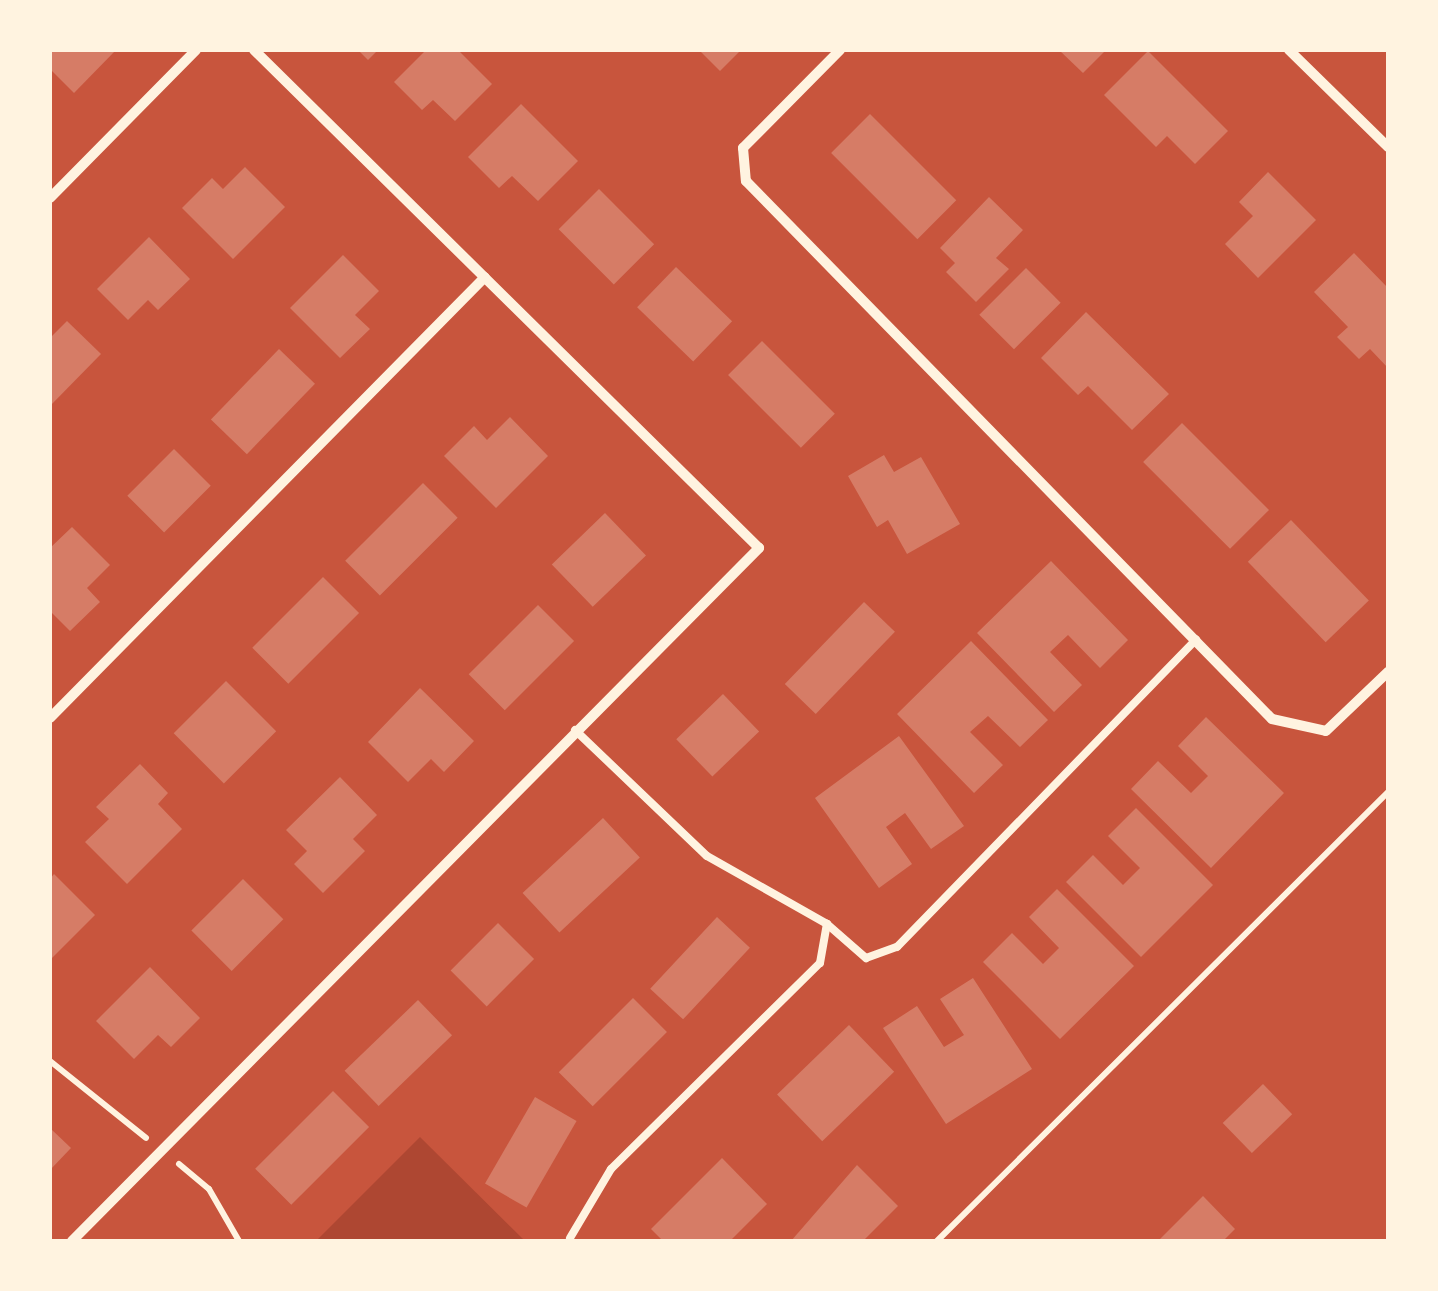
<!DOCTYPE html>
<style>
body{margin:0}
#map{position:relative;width:1438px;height:1291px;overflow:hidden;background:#c8553d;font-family:Barlow,sans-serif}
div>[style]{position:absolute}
.green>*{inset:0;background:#ae4732}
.building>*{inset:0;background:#d67c66;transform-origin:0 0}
.path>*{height:6px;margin:-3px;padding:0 3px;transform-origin:3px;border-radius:3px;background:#fff3e0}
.service>*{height:8px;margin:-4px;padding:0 4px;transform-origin:4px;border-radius:4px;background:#fff3e0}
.minor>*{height:10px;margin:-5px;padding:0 5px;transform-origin:5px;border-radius:5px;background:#fff3e0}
span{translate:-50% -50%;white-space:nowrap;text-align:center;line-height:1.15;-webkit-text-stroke:8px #fff3e0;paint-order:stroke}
.frame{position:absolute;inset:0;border:52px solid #fff3e0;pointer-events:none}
</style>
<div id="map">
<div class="green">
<div style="clip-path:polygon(420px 1137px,525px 1241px,316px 1241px)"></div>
</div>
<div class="building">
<div style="clip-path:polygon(50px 50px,116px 50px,74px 93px,50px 69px)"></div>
<div style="clip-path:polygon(358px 50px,378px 50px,368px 60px)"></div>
<div style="clip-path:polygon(426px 50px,458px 50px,492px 84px,455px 121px,433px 100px,422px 110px,394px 82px)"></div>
<div style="clip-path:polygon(699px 50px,741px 50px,720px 71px)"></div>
<div style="clip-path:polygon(1059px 50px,1106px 50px,1083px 73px)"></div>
<div style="clip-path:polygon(1148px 51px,1228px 131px,1195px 164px,1167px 136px,1156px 147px,1104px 95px)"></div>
<div style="clip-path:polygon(521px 104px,578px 161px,538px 201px,512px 176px,499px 188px,468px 157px)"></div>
<div style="left:870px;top:114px;width:122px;height:55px;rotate:45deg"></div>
<div style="clip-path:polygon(245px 167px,285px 207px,233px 259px,182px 208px,212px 178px,223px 189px)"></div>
<div style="clip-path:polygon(1268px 172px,1316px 220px,1258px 278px,1225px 244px,1253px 216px,1239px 202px)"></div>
<div style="left:599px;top:189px;width:78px;height:57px;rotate:45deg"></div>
<div style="clip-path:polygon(989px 197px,1023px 230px,996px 258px,1009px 269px,976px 302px,946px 272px,955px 263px,940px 248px)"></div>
<div style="clip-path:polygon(149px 237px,190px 279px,158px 310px,148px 300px,128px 320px,97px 289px)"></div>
<div style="clip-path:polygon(1354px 253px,1388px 288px,1388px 368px,1370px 349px,1359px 359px,1337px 337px,1348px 327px,1314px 292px)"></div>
<div style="clip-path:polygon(343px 255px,379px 291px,355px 315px,370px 329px,340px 358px,290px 308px)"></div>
<div style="left:676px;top:267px;width:78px;height:56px;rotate:44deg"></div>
<div style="left:1026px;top:268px;width:49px;height:66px;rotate:45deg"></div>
<div style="clip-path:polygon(1086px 312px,1169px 394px,1132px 430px,1088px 386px,1078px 395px,1041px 358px)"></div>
<div style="clip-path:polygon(67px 321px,101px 354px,50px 406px,50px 338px)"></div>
<div style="left:762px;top:341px;width:103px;height:48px;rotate:45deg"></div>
<div style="left:279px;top:349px;width:50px;height:98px;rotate:44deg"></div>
<div style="clip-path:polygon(510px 417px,548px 456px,496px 508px,444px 456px,474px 426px,487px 440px)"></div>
<div style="left:1182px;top:423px;width:123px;height:55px;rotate:45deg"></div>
<div style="left:174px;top:449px;width:52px;height:66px;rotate:45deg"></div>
<div style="clip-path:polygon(884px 455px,894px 472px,921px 457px,960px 524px,907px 554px,888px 520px,877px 527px,848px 476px)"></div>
<div style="left:423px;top:483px;width:49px;height:110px;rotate:45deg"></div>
<div style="left:605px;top:513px;width:59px;height:74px;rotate:46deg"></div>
<div style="left:1291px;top:520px;width:112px;height:60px;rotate:46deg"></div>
<div style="clip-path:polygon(72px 527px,110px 565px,87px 588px,100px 602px,70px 631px,50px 611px,50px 548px)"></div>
<div style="clip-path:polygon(1051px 561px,1128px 640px,1100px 668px,1068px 635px,1050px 652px,1082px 685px,1054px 712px,977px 633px)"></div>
<div style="left:323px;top:577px;width:51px;height:100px;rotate:45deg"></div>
<div style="left:864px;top:602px;width:43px;height:114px;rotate:44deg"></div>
<div style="left:538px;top:605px;width:51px;height:98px;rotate:45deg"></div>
<div style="clip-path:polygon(971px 641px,1048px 720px,1020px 747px,988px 716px,970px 732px,1003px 765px,974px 793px,897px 714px)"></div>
<div style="left:226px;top:681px;width:71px;height:74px;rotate:45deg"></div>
<div style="clip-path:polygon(420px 688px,474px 741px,444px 772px,431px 759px,408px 782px,368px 742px)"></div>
<div style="left:723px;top:694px;width:52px;height:65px;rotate:46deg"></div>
<div style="clip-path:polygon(1206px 717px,1284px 793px,1211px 868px,1131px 789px,1158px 761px,1191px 793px,1208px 776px,1178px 746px)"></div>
<div style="clip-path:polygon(899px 736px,964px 826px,931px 849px,905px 813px,886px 827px,912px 864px,879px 888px,815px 798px)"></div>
<div style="clip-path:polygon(140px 764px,168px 793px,158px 804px,182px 829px,127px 884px,85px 842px,109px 819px,96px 807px)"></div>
<div style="clip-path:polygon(340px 777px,377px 815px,353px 839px,365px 851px,323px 893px,294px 864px,307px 851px,286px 830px)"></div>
<div style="clip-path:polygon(1136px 808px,1213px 885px,1141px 957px,1066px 882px,1093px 855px,1123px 885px,1140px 868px,1108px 836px)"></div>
<div style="left:603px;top:818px;width:54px;height:110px;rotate:47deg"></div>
<div style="clip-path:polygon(54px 874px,95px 915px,50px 960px,50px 879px)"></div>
<div style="left:243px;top:879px;width:57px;height:73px;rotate:45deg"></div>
<div style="clip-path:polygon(1057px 889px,1134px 966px,1060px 1039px,983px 962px,1012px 933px,1043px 964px,1059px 948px,1029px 917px)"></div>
<div style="left:717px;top:917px;width:45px;height:98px;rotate:43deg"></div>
<div style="left:498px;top:923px;width:51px;height:67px;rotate:45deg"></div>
<div style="clip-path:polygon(150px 967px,200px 1018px,171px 1047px,158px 1035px,134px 1059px,96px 1021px)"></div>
<div style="clip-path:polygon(973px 978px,1032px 1069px,946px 1124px,883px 1028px,917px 1006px,944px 1047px,964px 1035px,940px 999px)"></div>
<div style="left:633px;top:998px;width:48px;height:105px;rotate:45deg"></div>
<div style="left:418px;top:1000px;width:49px;height:102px;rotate:46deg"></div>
<div style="left:849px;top:1025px;width:65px;height:100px;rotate:46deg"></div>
<div style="left:1263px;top:1084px;width:42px;height:56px;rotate:46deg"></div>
<div style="left:333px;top:1091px;width:51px;height:110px;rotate:45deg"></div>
<div style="left:535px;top:1097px;width:48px;height:100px;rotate:30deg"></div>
<div style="clip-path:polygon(50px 1128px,71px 1148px,50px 1170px)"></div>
<div style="clip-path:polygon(722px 1158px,767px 1204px,730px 1241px,663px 1241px,651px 1229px)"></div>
<div style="clip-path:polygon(857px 1165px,898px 1206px,863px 1241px,791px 1241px)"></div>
<div style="clip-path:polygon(1203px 1196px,1235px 1229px,1223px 1241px,1158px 1241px)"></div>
</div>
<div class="path">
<div style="left:50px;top:1061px;width:123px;rotate:38.7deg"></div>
<div style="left:179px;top:1164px;width:39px;rotate:40deg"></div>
<div style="left:209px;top:1189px;width:60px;rotate:60deg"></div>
<div style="left:937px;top:1241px;width:636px;rotate:-44.87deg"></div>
</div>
<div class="service">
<div style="left:575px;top:730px;width:182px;rotate:43.7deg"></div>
<div style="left:707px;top:856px;width:138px;rotate:29.5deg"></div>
<div style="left:827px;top:924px;width:52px;rotate:41.1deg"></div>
<div style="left:866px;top:958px;width:33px;rotate:-20deg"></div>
<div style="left:897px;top:947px;width:429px;rotate:-45.8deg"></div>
<div style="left:570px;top:1238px;width:80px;rotate:-59.3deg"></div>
<div style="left:611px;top:1169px;width:293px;rotate:-44.6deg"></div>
<div style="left:820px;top:963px;width:40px;rotate:-80deg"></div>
</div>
<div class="minor">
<div style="left:840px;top:50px;width:138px;rotate:134.7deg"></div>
<div style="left:743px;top:148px;width:33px;rotate:85deg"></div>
<div style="left:746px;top:181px;width:752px;rotate:45.65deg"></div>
<div style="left:1272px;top:719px;width:55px;rotate:12.5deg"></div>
<div style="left:1326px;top:731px;width:86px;rotate:-43.6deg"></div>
<div style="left:1289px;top:50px;width:139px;rotate:44.4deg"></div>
<div style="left:50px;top:198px;width:208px;rotate:-45.4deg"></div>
<div style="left:50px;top:718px;width:619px;rotate:-45.39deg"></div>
<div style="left:72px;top:1241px;width:976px;rotate:-45.25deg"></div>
<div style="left:759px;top:548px;width:709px;rotate:-135.4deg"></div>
</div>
<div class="frame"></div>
</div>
